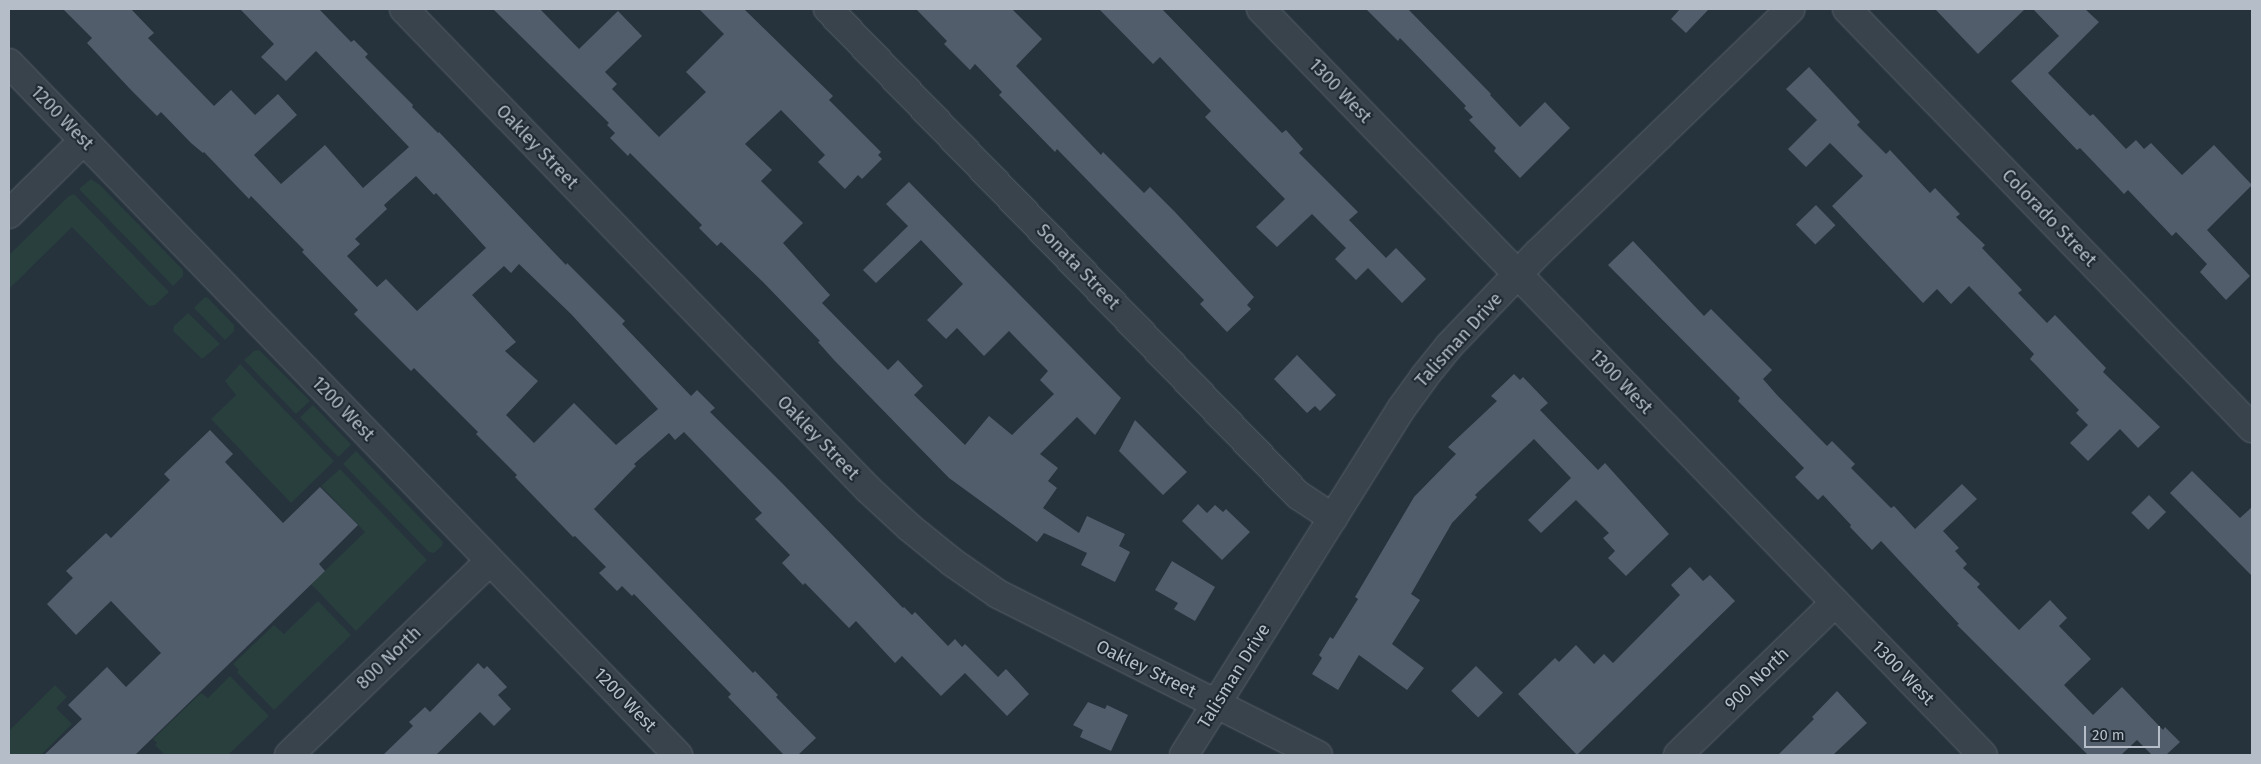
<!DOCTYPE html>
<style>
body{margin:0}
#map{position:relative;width:2261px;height:764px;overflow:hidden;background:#26323c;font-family:"Fira Sans",sans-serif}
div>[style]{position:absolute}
.green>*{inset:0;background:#293f3e;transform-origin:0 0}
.building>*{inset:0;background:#515d6a;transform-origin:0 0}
.roads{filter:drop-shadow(0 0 1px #57616a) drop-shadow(0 0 1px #57616a)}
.minor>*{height:28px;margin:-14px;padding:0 14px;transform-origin:14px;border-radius:14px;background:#39434c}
span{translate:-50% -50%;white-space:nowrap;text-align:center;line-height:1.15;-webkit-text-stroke:4px #1e2831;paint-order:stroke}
.street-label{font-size:18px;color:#b5bec8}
.frame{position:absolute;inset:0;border:10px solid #b5bec8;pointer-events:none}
.scale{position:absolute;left:2084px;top:726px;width:76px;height:22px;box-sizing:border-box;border:2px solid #b5bec8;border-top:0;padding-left:6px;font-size:15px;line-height:18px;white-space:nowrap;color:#b5bec8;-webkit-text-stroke:4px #1e2831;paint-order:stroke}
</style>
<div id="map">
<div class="green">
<div style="clip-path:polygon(91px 179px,100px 185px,183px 270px,183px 276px,173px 286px,79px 189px)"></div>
<div style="clip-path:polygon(74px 194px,169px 292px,155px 305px,149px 306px,72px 227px,9px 289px,9px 255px,69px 196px)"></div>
<div style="clip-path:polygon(205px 297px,208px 298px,234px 325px,234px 331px,225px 340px,194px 308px)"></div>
<div style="clip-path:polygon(188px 313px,220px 344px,202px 359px,173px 331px,174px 326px)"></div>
<div style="clip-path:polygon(259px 350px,310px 401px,296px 414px,244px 360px,254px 351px)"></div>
<div style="clip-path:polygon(240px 364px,334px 461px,291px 503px,211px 419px,236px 395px,225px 381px)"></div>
<div style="left:313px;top:405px;width:55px;height:18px;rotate:46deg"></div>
<div style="clip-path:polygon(356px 451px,443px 542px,442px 546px,434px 553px,429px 552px,343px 464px)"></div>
<div style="clip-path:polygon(340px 469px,427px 560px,356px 631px,311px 584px,365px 532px,321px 486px)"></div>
<div style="clip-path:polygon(318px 601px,351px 635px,274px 710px,237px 672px,239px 670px,233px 664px,274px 625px,284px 634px)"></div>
<div style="clip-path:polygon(230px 676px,269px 716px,228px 755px,165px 755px,155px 745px,157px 743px,153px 739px,201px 693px,208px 698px)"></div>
<div style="clip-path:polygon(55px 685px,67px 697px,56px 708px,72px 724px,41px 755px,9px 755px,9px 731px)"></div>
</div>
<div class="building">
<div style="clip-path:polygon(evenodd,63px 9px,131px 9px,154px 33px,148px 38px,214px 106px,231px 90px,255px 115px,278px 94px,297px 115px,254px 155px,281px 184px,325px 145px,363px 188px,409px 147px,316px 51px,286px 81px,261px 57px,274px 44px,240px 9px,319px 9px,351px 42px,354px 40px,368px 54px,365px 57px,413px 105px,412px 107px,438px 133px,439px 132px,566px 265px,567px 263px,625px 321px,622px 324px,691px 396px,697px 390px,715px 408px,710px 412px,782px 483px,903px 608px,904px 607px,912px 615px,915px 612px,948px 646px,955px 639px,962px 647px,965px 644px,998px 677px,1006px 669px,1029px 694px,1007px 716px,965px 673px,941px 696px,902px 656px,895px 663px,856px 621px,849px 628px,805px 583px,803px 585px,782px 563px,790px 555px,755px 519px,762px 513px,684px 432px,675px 440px,669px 433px,634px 464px,636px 466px,594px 509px,753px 673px,755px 671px,778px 695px,776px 697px,816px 738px,798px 755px,784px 755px,728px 697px,731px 694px,634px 594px,632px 596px,622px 586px,617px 591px,599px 573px,606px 567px,575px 536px,573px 537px,515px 477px,517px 475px,476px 434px,478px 432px,414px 368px,411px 371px,354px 314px,358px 310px,302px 252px,304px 250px,251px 196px,249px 199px,204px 152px,203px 153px,191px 143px,161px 112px,157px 116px,131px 90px,87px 43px,92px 38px,63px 9px,416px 176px,434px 195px,436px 193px,486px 248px,417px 311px,386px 279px,377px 287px,347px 256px,360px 244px,355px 239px,387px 209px,384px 205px,416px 176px,63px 9px,519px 264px,571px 314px,658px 409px,616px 445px,574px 403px,534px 443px,506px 415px,538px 381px,505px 351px,516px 342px,472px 295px,504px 266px,511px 273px,519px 264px)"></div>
<div style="clip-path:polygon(493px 9px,540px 9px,579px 49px,618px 11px,642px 36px,605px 72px,617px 84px,612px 89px,659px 137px,706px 92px,686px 72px,724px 34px,699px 9px,744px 9px,833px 96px,829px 100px,881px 152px,878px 155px,882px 159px,862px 179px,858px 175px,845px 189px,818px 162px,825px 155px,781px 110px,745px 144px,772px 170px,761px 181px,803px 223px,783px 243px,830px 295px,822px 303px,888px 370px,898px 360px,923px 386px,914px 395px,965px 445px,989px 416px,1012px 435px,1054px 394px,1040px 380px,1048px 371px,1009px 331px,984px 356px,957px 328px,946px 339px,927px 320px,963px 284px,921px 240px,876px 283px,863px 270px,908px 226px,886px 204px,909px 182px,1121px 398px,1095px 435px,1077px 417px,1040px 454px,1058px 468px,1048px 481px,1057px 488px,1043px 508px,1079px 533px,1087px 516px,1125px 534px,1119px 546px,1130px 552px,1115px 582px,1081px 565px,1087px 553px,1044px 533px,1037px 542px,949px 478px,834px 360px,818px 342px,820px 341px,763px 282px,721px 242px,717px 246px,699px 228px,702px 225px,630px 153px,628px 156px,610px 138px,615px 133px,607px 125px,609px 123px)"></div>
<div style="clip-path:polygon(916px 9px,1012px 9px,1042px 39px,1016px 66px,1101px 155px,1103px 152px,1144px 193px,1150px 187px,1175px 212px,1254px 297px,1247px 305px,1251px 309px,1227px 332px,1200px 304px,1204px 300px,1057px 149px,1055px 152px,999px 95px,1002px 92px,975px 64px,970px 70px,944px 44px,947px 41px)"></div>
<div style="clip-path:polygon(1099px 9px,1162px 9px,1282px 133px,1286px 130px,1303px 149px,1299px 153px,1358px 212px,1349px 220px,1386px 258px,1396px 248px,1426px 279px,1402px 303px,1368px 268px,1356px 280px,1335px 259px,1346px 248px,1312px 214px,1277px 247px,1256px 227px,1285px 199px,1205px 117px,1211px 111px,1160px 57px,1153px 64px)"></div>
<div style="clip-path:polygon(1366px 9px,1408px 9px,1491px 94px,1490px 95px,1520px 127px,1545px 102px,1570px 128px,1520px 178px,1494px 151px,1496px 148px,1469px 120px,1473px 117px,1464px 108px,1466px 106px,1400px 38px,1398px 41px)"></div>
<div style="clip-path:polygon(1680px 9px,1709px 9px,1686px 33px,1671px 19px)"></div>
<div style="clip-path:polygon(1935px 9px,2025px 9px,1978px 54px)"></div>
<div style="clip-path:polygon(2033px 9px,2085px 9px,2099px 22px,2048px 73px,2090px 116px,2093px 114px,2126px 149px,2136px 140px,2144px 149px,2151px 143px,2182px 175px,2214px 145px,2252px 185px,2207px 230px,2250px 276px,2226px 300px,2200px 272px,2207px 264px,2176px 232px,2172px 236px,2128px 190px,2124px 194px,2080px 148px,2077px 150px,2011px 81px,2059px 36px)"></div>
<div style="clip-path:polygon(1809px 67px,1860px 122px,1857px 125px,1886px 154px,1890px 150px,1930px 193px,1935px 188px,1960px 214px,1956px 217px,1985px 245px,1982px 248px,2022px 290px,2018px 293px,2047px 323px,2055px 315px,2106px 368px,2103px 372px,2160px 427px,2138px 448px,2120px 429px,2088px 461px,2070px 443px,2088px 425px,2076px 413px,2079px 410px,2030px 359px,2034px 354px,1969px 286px,1951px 304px,1937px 289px,1923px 303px,1832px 206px,1863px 176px,1830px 143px,1806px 167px,1788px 149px,1817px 120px,1786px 89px)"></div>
<div style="left:1816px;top:205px;width:28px;height:28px;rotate:46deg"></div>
<div style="clip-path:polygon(1633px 241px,1704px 316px,1711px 309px,1772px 370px,1763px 379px,1777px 395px,1827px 446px,1832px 441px,1855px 464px,1851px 468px,1891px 508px,1894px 506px,1915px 529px,1962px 484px,1977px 499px,1943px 531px,1959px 548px,1955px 551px,1967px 564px,1963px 568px,1980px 584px,1977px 587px,2019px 630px,2050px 600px,2067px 618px,2059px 626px,2091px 659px,2064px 685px,2093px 715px,2122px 687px,2163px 730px,2165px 727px,2180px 742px,2166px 755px,2152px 755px,2137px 740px,2121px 755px,2088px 755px,1957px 625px,1959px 624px,1881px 541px,1872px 550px,1850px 527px,1851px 525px,1823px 495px,1818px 500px,1795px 477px,1804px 468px,1738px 401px,1740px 398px,1608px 265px)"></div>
<div style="clip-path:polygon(1297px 355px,1336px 395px,1320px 411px,1315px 406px,1307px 413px,1274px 379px)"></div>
<div style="clip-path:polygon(1514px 374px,1520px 380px,1523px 377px,1548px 403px,1540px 410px,1598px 470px,1605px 463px,1669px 534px,1626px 576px,1608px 558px,1615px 551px,1603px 538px,1609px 533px,1576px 500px,1541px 533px,1528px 520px,1571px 478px,1534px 439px,1475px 495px,1477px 497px,1452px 523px,1411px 594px,1420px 600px,1392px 644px,1424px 668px,1407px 690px,1359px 655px,1338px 690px,1312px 674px,1322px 658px,1319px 655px,1330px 637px,1333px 639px,1358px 599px,1355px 597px,1414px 497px,1456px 454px,1448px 447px,1497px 401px,1491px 396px)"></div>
<div style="clip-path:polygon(1135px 420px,1187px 472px,1163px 495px,1119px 451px)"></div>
<div style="clip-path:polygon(210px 430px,233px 454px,225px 462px,283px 523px,320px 487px,358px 525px,319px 564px,325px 571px,135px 755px,44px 755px,82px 719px,68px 705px,107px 667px,126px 687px,161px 653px,111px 601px,76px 635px,47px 604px,73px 578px,66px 571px,106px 533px,111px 538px,170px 480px,164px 474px)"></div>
<div style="clip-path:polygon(2192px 471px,2240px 518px,2252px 507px,2252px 576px,2170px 493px)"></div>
<div style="left:2149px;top:495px;width:24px;height:25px;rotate:45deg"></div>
<div style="clip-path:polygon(1198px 504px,1207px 513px,1215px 505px,1223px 512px,1226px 509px,1250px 532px,1222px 560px,1182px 521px)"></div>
<div style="clip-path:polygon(1172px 561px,1215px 587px,1195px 621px,1174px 609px,1178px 603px,1155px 590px)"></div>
<div style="clip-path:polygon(1690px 567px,1703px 581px,1710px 575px,1735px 601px,1577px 755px,1518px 694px,1555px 658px,1559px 662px,1576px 645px,1594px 664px,1604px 654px,1613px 663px,1680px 595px,1671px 585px)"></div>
<div style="clip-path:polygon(478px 663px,484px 669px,487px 666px,507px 687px,498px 695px,511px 709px,494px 726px,480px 712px,436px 755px,383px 755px,413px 726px,409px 722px,425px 707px,430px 712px)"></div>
<div style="left:1476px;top:666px;width:38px;height:35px;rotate:45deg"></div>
<div style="clip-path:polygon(1837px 691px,1867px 723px,1833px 755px,1778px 755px,1814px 719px,1812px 717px)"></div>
<div style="clip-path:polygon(1088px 702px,1105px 709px,1107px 705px,1128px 715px,1111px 751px,1080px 737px,1083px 730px,1073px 725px)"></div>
</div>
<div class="roads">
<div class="minor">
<div style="left:404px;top:9px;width:668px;rotate:45.97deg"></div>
<div style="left:868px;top:489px;width:56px;rotate:42.8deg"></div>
<div style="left:909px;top:527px;width:55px;rotate:39.1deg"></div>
<div style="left:952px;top:562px;width:56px;rotate:34.8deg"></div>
<div style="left:998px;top:594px;width:358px;rotate:26.7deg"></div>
<div style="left:828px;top:9px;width:676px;rotate:45.96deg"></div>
<div style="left:1298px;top:495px;width:42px;rotate:33.3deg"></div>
<div style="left:1261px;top:9px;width:1038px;rotate:45.94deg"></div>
<div style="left:1847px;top:9px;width:583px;rotate:45.97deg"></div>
<div style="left:9px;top:63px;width:963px;rotate:45.97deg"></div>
<div style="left:9px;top:214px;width:105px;rotate:-44.6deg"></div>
<div style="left:289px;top:755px;width:279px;rotate:-44deg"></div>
<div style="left:1184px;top:755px;width:408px;rotate:-57.9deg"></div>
<div style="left:1401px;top:409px;width:39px;rotate:-54deg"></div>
<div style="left:1424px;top:377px;width:40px;rotate:-51deg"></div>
<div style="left:1449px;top:346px;width:129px;rotate:-46.3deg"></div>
<div style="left:1538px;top:253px;width:351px;rotate:-44deg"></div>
<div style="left:1678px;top:755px;width:219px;rotate:-44.1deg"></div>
</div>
</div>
<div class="street-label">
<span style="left:1340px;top:91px;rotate:46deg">1300 West</span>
<span style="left:62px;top:118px;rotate:46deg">1200 West</span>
<span style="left:537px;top:147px;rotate:46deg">Oakley Street</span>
<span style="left:2049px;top:218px;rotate:46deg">Colorado Street</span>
<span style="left:1078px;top:267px;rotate:46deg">Sonata Street</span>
<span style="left:1459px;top:340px;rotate:-48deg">Talisman Drive</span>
<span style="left:1621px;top:382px;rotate:46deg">1300 West</span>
<span style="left:343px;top:409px;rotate:46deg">1200 West</span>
<span style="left:818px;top:438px;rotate:46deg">Oakley Street</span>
<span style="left:389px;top:658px;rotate:-44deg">800 North</span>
<span style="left:1146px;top:669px;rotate:26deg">Oakley Street</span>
<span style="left:1903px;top:673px;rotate:46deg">1300 West</span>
<span style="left:1234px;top:676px;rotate:-58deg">Talisman Drive</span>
<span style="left:1757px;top:679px;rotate:-44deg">900 North</span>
<span style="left:625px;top:700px;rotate:46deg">1200 West</span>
</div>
<div class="frame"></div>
<div class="scale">20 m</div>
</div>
